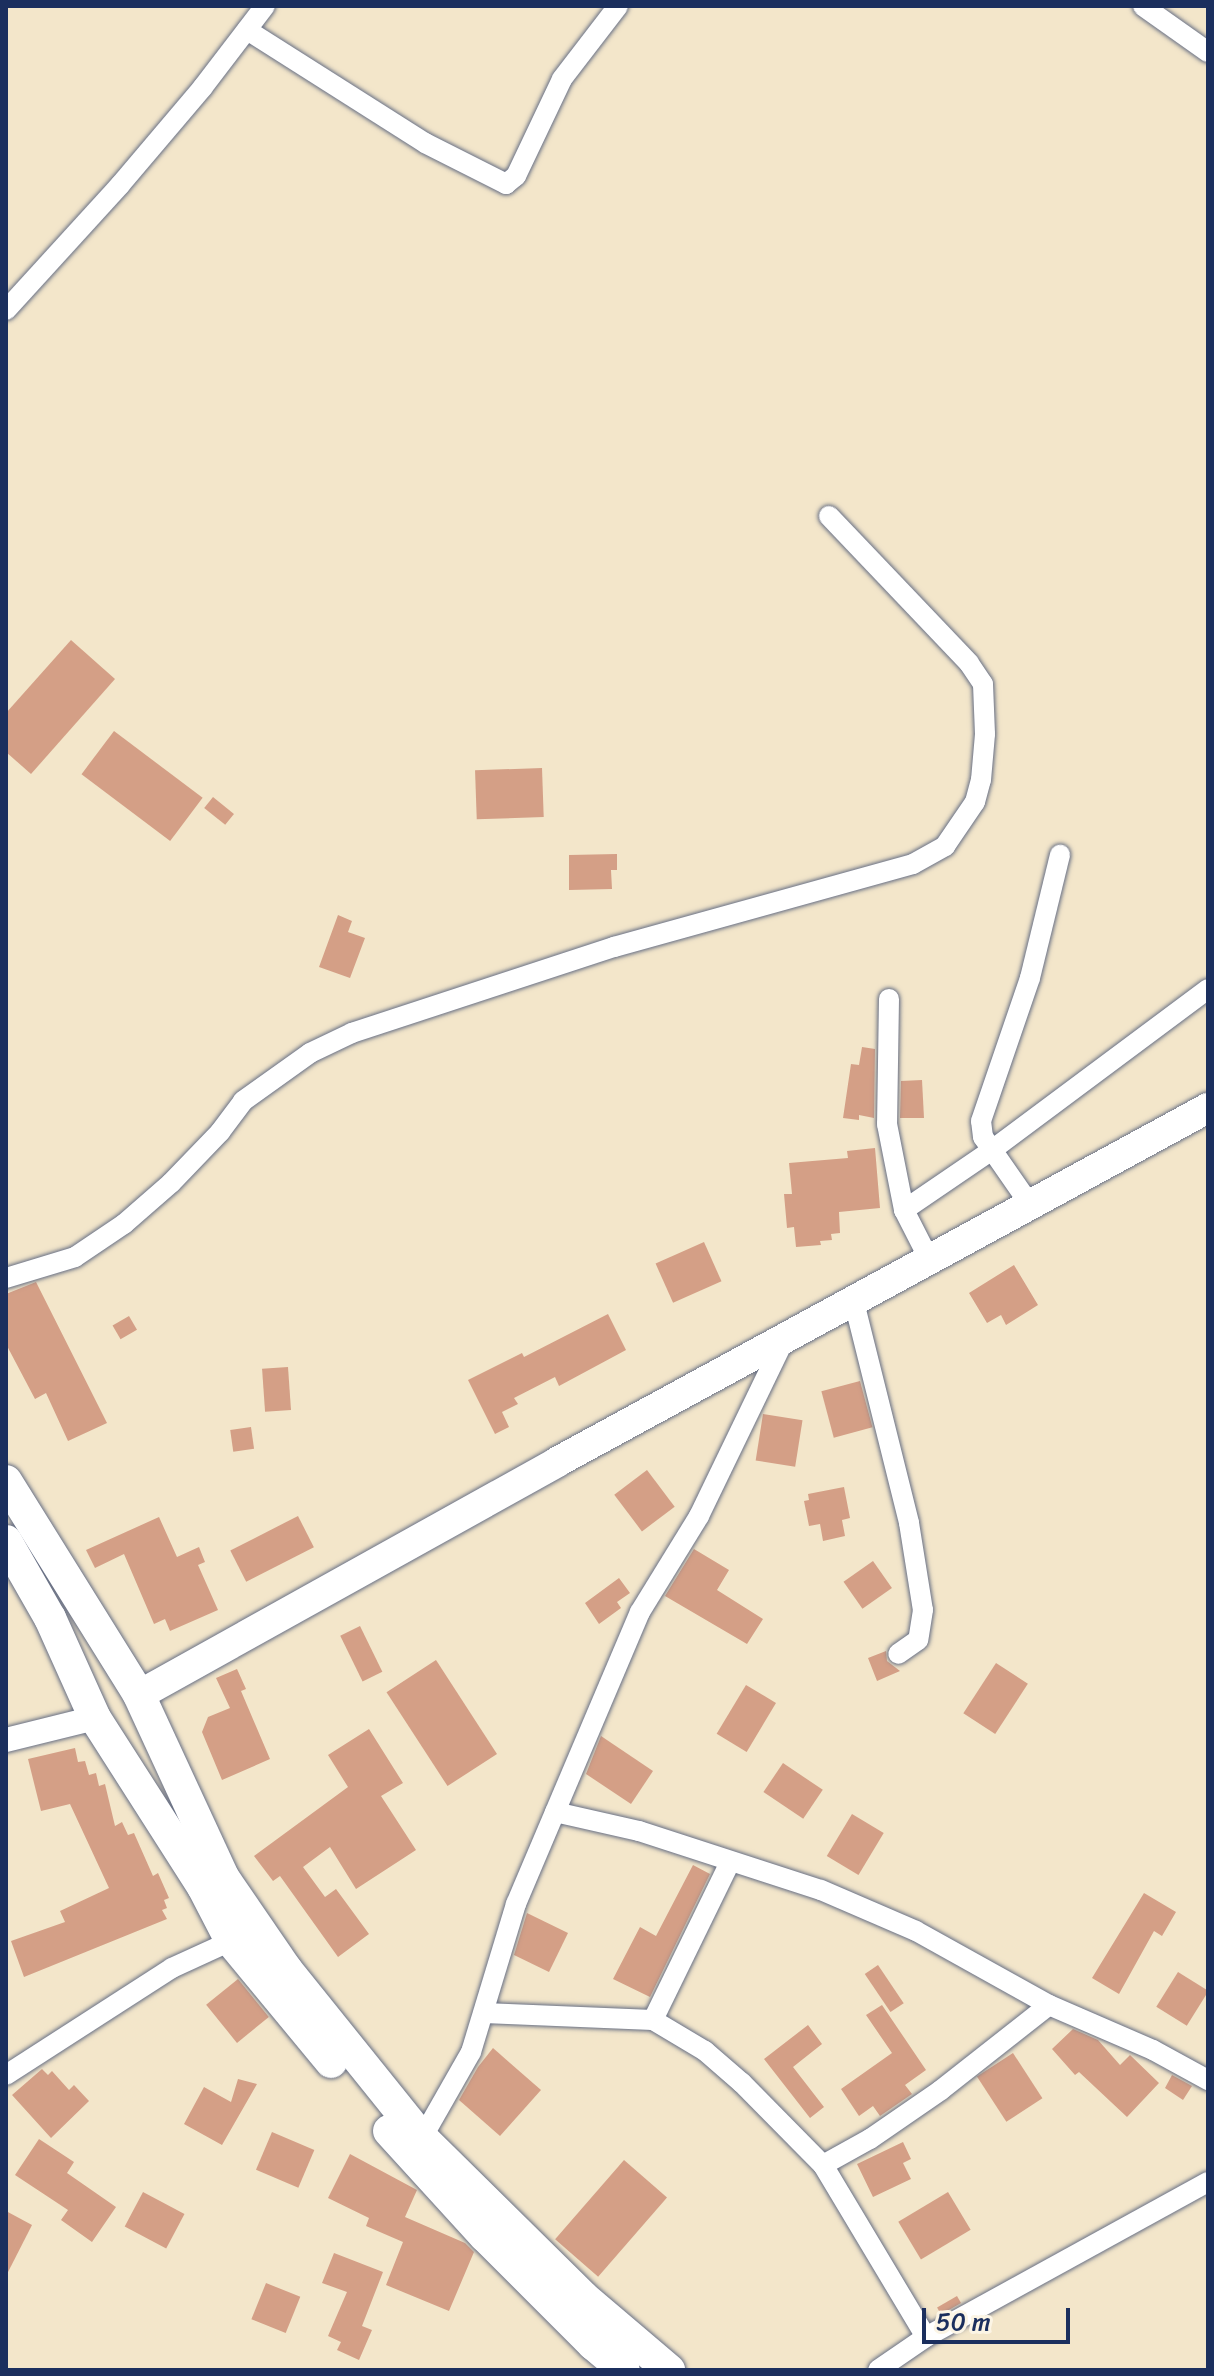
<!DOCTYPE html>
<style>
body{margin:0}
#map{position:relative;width:1214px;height:2376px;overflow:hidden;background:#f3e6ca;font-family:Sriracha,sans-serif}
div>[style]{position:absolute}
.building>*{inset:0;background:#d49f86;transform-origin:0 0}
.roads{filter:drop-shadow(0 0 2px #676f84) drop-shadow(0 0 2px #676f84)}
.minor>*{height:20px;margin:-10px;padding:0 10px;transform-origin:10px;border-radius:10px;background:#fff}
.tertiary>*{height:24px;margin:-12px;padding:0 12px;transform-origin:12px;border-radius:12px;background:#fff}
.primary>*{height:30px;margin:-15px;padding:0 15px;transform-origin:15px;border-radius:15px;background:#fff}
.trunk>*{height:32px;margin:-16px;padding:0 16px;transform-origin:16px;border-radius:16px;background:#fff}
span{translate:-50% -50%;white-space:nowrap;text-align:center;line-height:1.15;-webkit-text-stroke:6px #fcf5e5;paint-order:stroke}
.frame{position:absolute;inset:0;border:8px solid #1b2f5e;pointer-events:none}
.scale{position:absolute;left:922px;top:2308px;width:148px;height:36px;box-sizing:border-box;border:4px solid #1b2f5e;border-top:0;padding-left:10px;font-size:24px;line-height:28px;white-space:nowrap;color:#1b2f5e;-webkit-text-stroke:6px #fcf5e5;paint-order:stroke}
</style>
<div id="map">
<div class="building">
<div style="clip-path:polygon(71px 640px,115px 679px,31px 774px,6px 752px,6px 713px)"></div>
<div style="left:114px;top:731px;width:111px;height:54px;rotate:37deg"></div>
<div style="left:542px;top:768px;width:49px;height:67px;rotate:88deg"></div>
<div style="left:213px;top:797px;width:27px;height:14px;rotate:39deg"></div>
<div style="clip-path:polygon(617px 854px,617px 870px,611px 870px,612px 889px,569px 890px,569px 855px)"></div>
<div style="clip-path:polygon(338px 915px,352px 921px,348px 932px,365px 938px,350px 978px,319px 967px)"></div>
<div style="clip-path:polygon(862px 1047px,875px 1049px,874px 1118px,859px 1115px,859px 1120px,843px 1118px,851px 1064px,859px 1065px)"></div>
<div style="clip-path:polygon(922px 1080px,924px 1118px,900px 1118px,901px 1081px)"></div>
<div style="clip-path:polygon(875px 1148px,880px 1208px,839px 1212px,840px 1233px,831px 1234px,832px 1240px,820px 1241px,821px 1245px,796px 1247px,794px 1227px,787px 1228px,784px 1194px,792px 1194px,789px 1163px,848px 1158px,847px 1151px)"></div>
<div style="left:704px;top:1242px;width:43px;height:53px;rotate:66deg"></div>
<div style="clip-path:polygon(1014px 1265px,1038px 1305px,1006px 1325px,1001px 1315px,987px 1323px,969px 1293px)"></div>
<div style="clip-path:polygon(36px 1282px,107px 1423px,68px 1441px,46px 1393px,35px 1399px,6px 1344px,6px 1294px)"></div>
<div style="clip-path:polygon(608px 1314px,626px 1350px,559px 1386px,555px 1377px,514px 1398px,518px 1404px,502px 1412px,509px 1427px,495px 1434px,468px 1380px,522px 1353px,524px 1357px)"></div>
<div style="left:129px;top:1316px;width:16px;height:19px;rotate:60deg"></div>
<div style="left:288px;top:1367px;width:43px;height:26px;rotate:86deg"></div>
<div style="left:860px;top:1381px;width:48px;height:40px;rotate:75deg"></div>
<div style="left:763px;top:1414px;width:40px;height:47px;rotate:9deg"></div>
<div style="left:251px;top:1427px;width:22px;height:21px;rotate:82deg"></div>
<div style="left:647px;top:1470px;width:46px;height:41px;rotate:53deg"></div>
<div style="clip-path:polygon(844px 1487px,850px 1518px,842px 1520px,845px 1536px,823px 1541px,820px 1524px,809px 1526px,804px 1501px,809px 1500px,808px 1494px)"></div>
<div style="left:298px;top:1516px;width:35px;height:76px;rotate:63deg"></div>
<div style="clip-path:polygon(159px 1517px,177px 1557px,199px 1547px,205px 1562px,198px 1565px,218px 1610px,170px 1631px,165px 1619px,154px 1624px,124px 1554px,95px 1568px,86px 1550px)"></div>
<div style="clip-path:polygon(694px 1549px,729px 1570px,717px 1590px,763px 1619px,747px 1644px,665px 1596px)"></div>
<div style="left:873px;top:1561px;width:33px;height:36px;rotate:55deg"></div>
<div style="clip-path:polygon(619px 1578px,630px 1593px,617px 1602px,621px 1608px,599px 1624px,585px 1603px)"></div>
<div style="left:360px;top:1626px;width:51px;height:22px;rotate:64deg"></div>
<div style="clip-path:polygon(886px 1651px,887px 1661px,900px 1671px,877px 1681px,868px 1658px)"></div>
<div style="left:436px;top:1660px;width:112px;height:59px;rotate:57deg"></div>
<div style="left:996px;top:1663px;width:38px;height:60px;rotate:33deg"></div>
<div style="clip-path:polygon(237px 1669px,246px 1689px,241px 1691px,270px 1759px,222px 1780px,202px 1732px,208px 1717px,230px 1708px,216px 1678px)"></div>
<div style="left:746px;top:1685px;width:35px;height:57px;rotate:31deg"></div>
<div style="clip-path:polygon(369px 1729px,403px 1783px,381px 1796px,416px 1850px,356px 1889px,330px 1847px,303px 1867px,325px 1897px,336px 1889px,369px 1934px,338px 1957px,280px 1876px,273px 1881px,254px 1856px,348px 1787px,328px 1755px)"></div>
<div style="clip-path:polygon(601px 1736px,653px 1771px,631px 1804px,586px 1774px)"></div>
<div style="clip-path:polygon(75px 1748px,78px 1762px,85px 1761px,89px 1775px,96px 1773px,99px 1786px,105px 1784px,115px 1826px,122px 1822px,128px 1835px,134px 1833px,153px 1876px,158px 1873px,169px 1898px,164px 1900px,167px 1908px,162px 1910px,167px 1919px,24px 1977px,11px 1941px,65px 1922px,60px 1911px,109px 1888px,70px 1804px,41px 1811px,28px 1759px)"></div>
<div style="left:783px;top:1763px;width:48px;height:35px;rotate:34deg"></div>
<div style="left:852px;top:1814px;width:37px;height:49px;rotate:31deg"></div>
<div style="clip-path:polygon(693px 1865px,710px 1874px,650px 1997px,613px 1979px,640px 1927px,656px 1936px)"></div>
<div style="clip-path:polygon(1144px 1893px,1176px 1912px,1162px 1936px,1154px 1931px,1119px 1994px,1092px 1978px)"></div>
<div style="clip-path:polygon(527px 1913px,568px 1933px,549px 1972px,514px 1955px)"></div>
<div style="left:878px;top:1965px;width:46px;height:16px;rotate:56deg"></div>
<div style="left:1178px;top:1972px;width:36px;height:41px;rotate:32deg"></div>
<div style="left:238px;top:1979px;width:49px;height:41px;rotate:51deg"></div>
<div style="clip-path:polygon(882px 2005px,926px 2070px,905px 2085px,912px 2094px,880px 2116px,873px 2106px,859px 2116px,841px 2089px,892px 2053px,866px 2015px)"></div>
<div style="clip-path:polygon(808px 2025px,822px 2044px,793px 2067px,824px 2107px,810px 2118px,764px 2059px)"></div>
<div style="clip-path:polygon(1073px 2029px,1098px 2040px,1120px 2065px,1130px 2055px,1159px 2083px,1127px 2117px,1079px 2072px,1075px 2075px,1052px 2049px)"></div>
<div style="clip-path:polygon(493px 2048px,541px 2090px,500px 2136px,459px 2100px,478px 2067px)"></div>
<div style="left:1013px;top:2053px;width:54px;height:43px;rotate:57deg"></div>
<div style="clip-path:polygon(42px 2069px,48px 2075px,52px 2071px,69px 2090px,74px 2085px,89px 2101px,51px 2138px,12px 2095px)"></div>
<div style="clip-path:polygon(1172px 2075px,1192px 2086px,1183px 2100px,1165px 2088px)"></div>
<div style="clip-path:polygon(238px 2079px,257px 2084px,222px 2145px,184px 2124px,204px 2087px,231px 2102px)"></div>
<div style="left:272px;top:2132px;width:46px;height:41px;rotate:23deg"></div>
<div style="clip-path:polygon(39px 2139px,74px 2162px,67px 2173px,116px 2207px,92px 2242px,61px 2220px,68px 2210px,15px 2175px)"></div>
<div style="clip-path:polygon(903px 2142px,911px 2159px,903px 2163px,911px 2179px,873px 2197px,857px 2164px)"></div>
<div style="clip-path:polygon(350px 2154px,417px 2190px,405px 2217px,465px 2243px,474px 2252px,449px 2311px,386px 2285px,403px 2242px,366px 2226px,369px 2218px,328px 2198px)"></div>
<div style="left:624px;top:2160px;width:57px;height:105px;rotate:41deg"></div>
<div style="left:143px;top:2192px;width:47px;height:39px;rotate:28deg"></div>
<div style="left:948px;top:2192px;width:44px;height:58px;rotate:59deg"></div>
<div style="clip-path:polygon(6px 2211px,32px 2225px,6px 2276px)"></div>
<div style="clip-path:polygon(334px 2253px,383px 2272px,362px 2326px,372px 2330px,359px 2360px,337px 2350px,341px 2342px,328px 2336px,347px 2292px,322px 2283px)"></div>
<div style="left:266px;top:2283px;width:37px;height:39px;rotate:22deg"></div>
<div style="left:957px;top:2296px;width:8px;height:23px;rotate:60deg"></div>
</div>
<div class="roads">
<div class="minor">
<div style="left:1143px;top:6px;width:80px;rotate:35.3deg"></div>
<div style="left:247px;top:30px;width:211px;rotate:32.4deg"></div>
<div style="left:425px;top:143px;width:91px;rotate:26.8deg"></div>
<div style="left:506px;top:184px;width:13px;rotate:-39deg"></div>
<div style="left:516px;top:176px;width:107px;rotate:-64.6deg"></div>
<div style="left:562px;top:79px;width:92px;rotate:-52.5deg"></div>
<div style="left:6px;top:310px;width:169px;rotate:-47.6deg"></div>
<div style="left:120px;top:185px;width:128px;rotate:-49.7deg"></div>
<div style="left:203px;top:87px;width:102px;rotate:-52.6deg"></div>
<div style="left:889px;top:999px;width:125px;rotate:90.9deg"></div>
<div style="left:887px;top:1124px;width:88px;rotate:78.8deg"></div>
<div style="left:904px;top:1210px;width:107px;rotate:-34.3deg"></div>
<div style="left:992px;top:1150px;width:269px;rotate:-36.7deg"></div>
<div style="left:1031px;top:1206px;width:84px;rotate:-124.8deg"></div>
<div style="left:983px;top:1137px;width:16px;rotate:-97deg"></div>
<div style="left:981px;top:1121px;width:151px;rotate:-71.1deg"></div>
<div style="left:1030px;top:978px;width:127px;rotate:-76.3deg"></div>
<div style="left:904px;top:1210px;width:57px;rotate:63deg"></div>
<div style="left:6px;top:1278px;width:72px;rotate:-16.9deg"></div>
<div style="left:75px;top:1257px;width:59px;rotate:-34deg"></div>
<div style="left:124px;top:1224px;width:62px;rotate:-41.1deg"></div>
<div style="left:171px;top:1183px;width:71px;rotate:-46.1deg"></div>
<div style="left:220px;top:1132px;width:39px;rotate:-53deg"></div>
<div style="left:243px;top:1101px;width:82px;rotate:-35.6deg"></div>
<div style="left:310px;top:1053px;width:47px;rotate:-25.5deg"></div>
<div style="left:352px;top:1033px;width:276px;rotate:-18.2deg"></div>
<div style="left:614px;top:947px;width:310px;rotate:-15.5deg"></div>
<div style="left:913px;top:864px;width:37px;rotate:-29deg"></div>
<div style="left:945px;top:846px;width:53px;rotate:-55.7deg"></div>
<div style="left:975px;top:802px;width:23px;rotate:-75deg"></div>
<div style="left:981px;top:780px;width:46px;rotate:-85deg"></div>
<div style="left:985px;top:734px;width:50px;rotate:-92.3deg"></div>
<div style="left:983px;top:684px;width:25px;rotate:-124deg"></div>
<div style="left:969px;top:663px;width:203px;rotate:-133.6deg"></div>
<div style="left:854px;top:1302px;width:228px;rotate:76deg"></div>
<div style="left:909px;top:1523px;width:88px;rotate:80.9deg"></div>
<div style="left:923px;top:1610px;width:30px;rotate:99deg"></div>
<div style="left:918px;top:1640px;width:24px;rotate:145deg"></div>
<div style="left:555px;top:1812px;width:86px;rotate:12.7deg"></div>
<div style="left:639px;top:1831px;width:191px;rotate:18deg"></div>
<div style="left:821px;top:1890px;width:103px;rotate:23.3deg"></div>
<div style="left:916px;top:1931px;width:152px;rotate:29.1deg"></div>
<div style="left:1049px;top:2005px;width:113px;rotate:23.4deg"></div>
<div style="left:1153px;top:2050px;width:63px;rotate:28.6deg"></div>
<div style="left:484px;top:2013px;width:169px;rotate:2.4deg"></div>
<div style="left:653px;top:2020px;width:61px;rotate:30.8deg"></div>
<div style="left:705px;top:2051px;width:49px;rotate:40.9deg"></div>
<div style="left:742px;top:2083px;width:115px;rotate:45.4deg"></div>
<div style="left:823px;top:2165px;width:200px;rotate:59.1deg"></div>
<div style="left:926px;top:2337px;width:58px;rotate:145.5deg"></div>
<div style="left:653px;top:2020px;width:176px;rotate:-64deg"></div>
<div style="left:6px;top:2075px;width:197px;rotate:-32.8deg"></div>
<div style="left:172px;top:1968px;width:65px;rotate:-24.6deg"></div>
<div style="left:422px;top:2138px;width:99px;rotate:-60.3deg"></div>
<div style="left:471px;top:2052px;width:155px;rotate:-73.1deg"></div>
<div style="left:516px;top:1904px;width:317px;rotate:-67deg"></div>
<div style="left:640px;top:1612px;width:113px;rotate:-58.4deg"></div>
<div style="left:699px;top:1516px;width:195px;rotate:-64.2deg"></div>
<div style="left:823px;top:2165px;width:54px;rotate:-29deg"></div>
<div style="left:870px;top:2139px;width:86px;rotate:-34.6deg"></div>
<div style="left:941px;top:2090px;width:137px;rotate:-38.2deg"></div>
<div style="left:926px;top:2337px;width:322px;rotate:-28.8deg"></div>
</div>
<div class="tertiary">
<div style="left:6px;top:1740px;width:92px;rotate:-13.9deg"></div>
</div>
<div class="primary">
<div style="left:139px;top:1695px;width:479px;rotate:-29.1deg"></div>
<div style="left:557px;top:1462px;width:741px;rotate:-28.54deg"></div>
</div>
<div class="trunk">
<div style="left:6px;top:1481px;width:252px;rotate:58.1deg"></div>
<div style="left:139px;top:1695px;width:200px;rotate:65.2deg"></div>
<div style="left:223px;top:1877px;width:112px;rotate:55.6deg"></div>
<div style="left:286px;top:1969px;width:217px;rotate:51.2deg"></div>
<div style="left:422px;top:2138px;width:226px;rotate:44.6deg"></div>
<div style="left:583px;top:2297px;width:113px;rotate:40.3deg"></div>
<div style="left:6px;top:1541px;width:89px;rotate:60.3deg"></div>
<div style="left:50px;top:1618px;width:110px;rotate:65.8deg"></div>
<div style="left:95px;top:1718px;width:201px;rotate:57.4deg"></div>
<div style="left:203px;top:1887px;width:61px;rotate:62.6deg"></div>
<div style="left:231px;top:1941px;width:157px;rotate:50.4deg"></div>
<div style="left:389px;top:2131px;width:142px;rotate:47.6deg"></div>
<div style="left:485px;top:2236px;width:153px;rotate:45deg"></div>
<div style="left:593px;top:2344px;width:40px;rotate:40deg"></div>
</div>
</div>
<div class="frame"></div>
<div class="scale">50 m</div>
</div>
